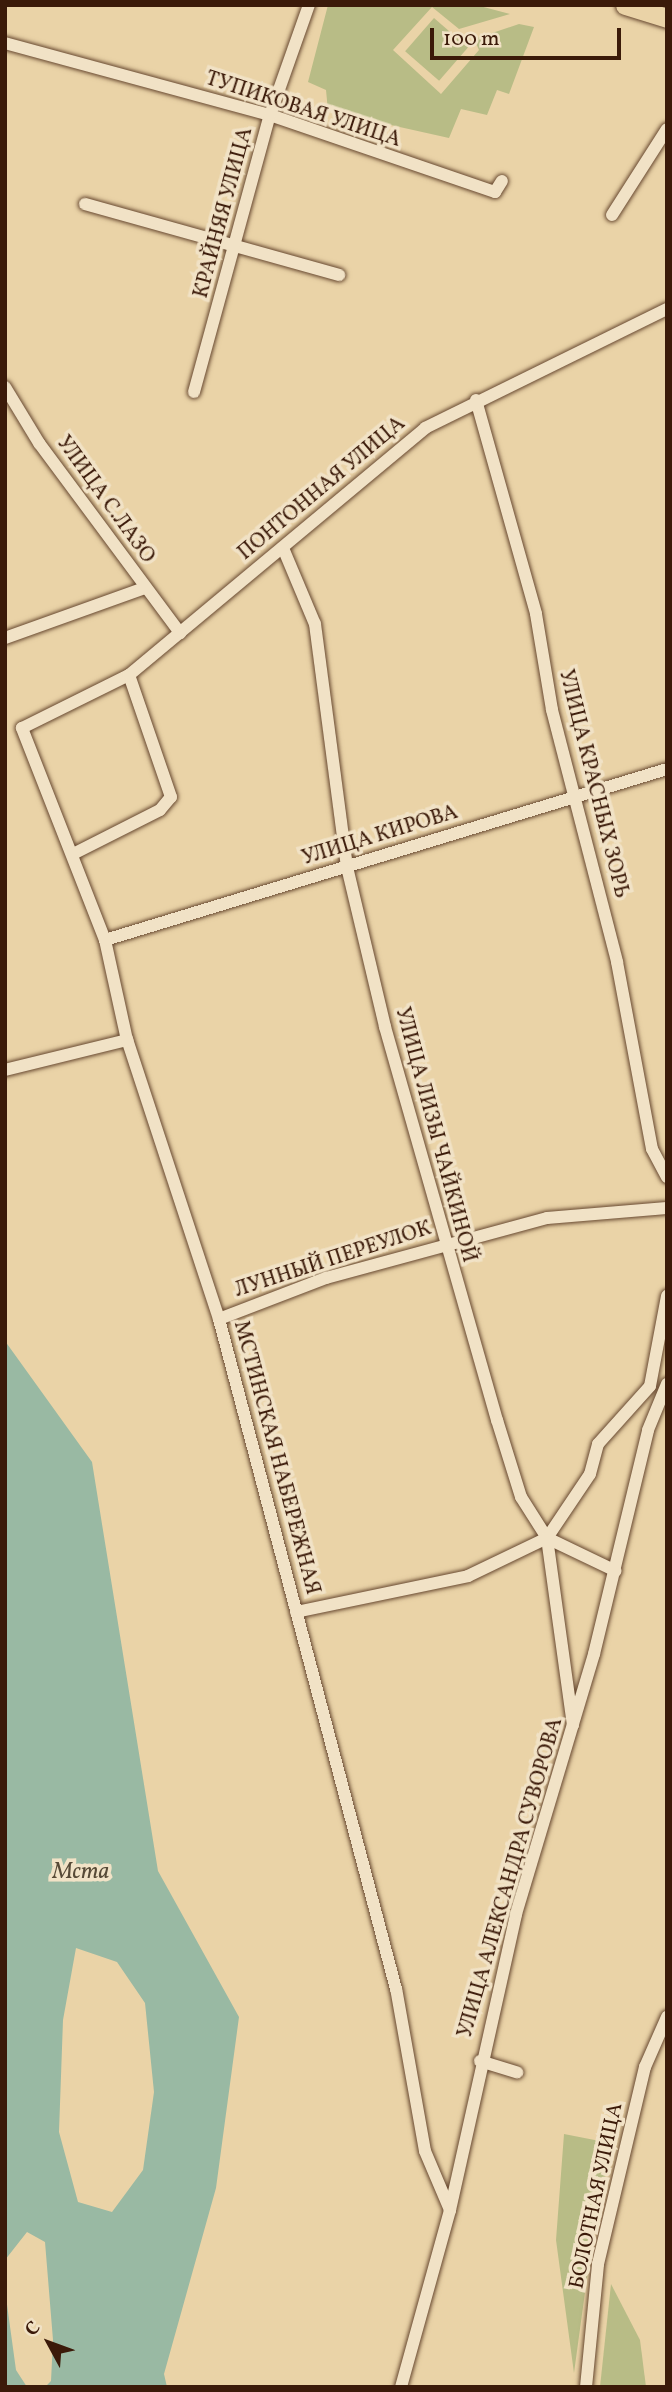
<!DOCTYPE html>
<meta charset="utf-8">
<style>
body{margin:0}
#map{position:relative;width:672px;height:2392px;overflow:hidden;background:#ead3a7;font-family:Vollkorn,serif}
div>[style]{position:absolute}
.green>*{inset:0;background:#b8bc86;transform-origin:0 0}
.water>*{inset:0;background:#99b9a3}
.roads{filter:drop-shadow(0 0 2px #674830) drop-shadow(0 0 2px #674830)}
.minor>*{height:12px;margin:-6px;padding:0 6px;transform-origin:6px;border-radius:6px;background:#f1e2c6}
.primary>*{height:19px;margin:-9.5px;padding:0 9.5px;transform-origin:9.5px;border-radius:9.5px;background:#ead3a7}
span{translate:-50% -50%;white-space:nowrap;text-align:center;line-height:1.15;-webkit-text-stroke:7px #f1e2c6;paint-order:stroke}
.street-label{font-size:21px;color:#3b1a09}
.water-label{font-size:23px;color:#574a37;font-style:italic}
.frame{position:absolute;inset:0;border:7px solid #3b1a09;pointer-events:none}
.north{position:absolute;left:14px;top:2308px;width:70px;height:70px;-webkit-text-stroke:5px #f1e2c6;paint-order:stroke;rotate:311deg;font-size:19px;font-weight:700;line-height:28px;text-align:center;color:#3b1a09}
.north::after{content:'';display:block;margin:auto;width:24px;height:32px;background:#3b1a09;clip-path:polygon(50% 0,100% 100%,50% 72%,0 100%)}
.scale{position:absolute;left:430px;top:28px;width:191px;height:32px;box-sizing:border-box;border:4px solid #3b1a09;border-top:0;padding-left:9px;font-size:21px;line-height:24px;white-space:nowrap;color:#3b1a09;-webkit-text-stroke:5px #f1e2c6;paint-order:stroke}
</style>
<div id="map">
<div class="green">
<div style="clip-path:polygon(328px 5px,476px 5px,510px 14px,459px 29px,432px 7px,393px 50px,441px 94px,479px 50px,474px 39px,519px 24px,534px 27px,509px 94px,497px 90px,487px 115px,461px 109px,449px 138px,328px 111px,326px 90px,308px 82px)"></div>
<div style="left:434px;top:18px;width:45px;height:44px;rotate:41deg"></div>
<div style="clip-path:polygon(564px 2134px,615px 2144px,597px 2204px,574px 2373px,556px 2240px)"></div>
<div style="clip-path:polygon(611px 2284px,640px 2340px,646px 2387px,600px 2387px)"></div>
</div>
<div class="water">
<div style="clip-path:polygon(evenodd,5px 1341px,92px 1462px,158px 1871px,239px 2017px,216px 2188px,164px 2374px,167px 2387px,45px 2387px,51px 2381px,53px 2340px,45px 2242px,27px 2232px,5px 2260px,5px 1341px,76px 1948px,117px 1962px,145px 2003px,154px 2092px,143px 2170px,112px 2212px,78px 2202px,59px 2132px,63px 2020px,76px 1948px)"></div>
<div style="clip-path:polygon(5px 2290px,16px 2370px,27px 2387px,5px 2387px)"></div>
</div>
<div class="roads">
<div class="minor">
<div style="left:5px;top:43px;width:275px;rotate:15.2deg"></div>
<div style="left:270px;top:115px;width:238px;rotate:18.9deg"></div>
<div style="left:495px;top:192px;width:13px;rotate:-58deg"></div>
<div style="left:85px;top:204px;width:264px;rotate:15.6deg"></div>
<div style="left:612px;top:215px;width:102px;rotate:-57.4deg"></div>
<div style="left:5px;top:387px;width:66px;rotate:58.7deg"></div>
<div style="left:39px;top:443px;width:237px;rotate:53.4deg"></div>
<div style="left:194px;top:392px;width:287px;rotate:-74.7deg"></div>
<div style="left:270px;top:115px;width:117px;rotate:-70.5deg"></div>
<div style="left:476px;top:400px;width:222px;rotate:74.3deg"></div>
<div style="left:536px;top:614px;width:97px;rotate:80.5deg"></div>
<div style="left:552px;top:710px;width:260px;rotate:75.5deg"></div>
<div style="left:617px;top:962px;width:190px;rotate:79.4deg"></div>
<div style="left:652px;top:1149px;width:32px;rotate:62deg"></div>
<div style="left:283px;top:548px;width:82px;rotate:67.2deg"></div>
<div style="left:315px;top:624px;width:245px;rotate:82.5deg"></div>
<div style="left:347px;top:867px;width:164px;rotate:76.6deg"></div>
<div style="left:385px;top:1027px;width:409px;rotate:74.1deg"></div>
<div style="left:497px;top:1420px;width:81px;rotate:72.7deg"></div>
<div style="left:521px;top:1497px;width:49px;rotate:57.6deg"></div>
<div style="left:547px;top:1538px;width:189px;rotate:82.1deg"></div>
<div style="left:5px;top:638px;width:149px;rotate:-19.7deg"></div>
<div style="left:75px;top:853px;width:95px;rotate:-26.8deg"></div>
<div style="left:160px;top:810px;width:17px;rotate:-50deg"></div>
<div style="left:171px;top:797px;width:129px;rotate:-109deg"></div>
<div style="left:105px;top:940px;width:587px;rotate:-16.92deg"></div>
<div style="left:5px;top:1070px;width:126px;rotate:-13.8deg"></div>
<div style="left:219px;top:1319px;width:115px;rotate:-21deg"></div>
<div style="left:326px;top:1278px;width:229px;rotate:-15.2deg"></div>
<div style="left:547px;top:1218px;width:120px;rotate:-4.8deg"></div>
<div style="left:547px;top:1538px;width:77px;rotate:-56.1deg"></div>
<div style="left:590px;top:1474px;width:31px;rotate:-75deg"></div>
<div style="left:598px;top:1444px;width:78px;rotate:-48.1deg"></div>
<div style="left:650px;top:1386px;width:92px;rotate:-79.3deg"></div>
<div style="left:296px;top:1612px;width:176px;rotate:-11.8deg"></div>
<div style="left:468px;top:1576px;width:88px;rotate:-25.7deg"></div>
<div style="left:547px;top:1538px;width:76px;rotate:25.6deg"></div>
<div style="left:480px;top:2061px;width:39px;rotate:17deg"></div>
<div style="left:450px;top:2210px;width:64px;rotate:-113deg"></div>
<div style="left:425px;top:2151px;width:165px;rotate:-100.1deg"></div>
<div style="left:396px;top:1989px;width:693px;rotate:-104.8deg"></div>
<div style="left:219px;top:1319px;width:294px;rotate:-108.2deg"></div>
<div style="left:127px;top:1040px;width:102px;rotate:-102.4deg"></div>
<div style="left:105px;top:940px;width:228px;rotate:-111.4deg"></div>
<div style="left:22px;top:728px;width:119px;rotate:-26.4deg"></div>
<div style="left:129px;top:675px;width:386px;rotate:-39.8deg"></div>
<div style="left:425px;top:428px;width:270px;rotate:-26.2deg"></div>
<div style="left:401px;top:2387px;width:184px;rotate:-74.5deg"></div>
<div style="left:450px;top:2210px;width:303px;rotate:-77.4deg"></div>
<div style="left:516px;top:1914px;width:271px;rotate:-73.3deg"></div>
<div style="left:594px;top:1654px;width:230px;rotate:-76.4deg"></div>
<div style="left:648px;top:1430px;width:50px;rotate:-67.6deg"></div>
<div style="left:586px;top:2387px;width:124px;rotate:-84.4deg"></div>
<div style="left:598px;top:2264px;width:203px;rotate:-76.6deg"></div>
<div style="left:645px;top:2067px;width:55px;rotate:-66.3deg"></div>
</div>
<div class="primary">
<div style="left:625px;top:5px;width:44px;rotate:17.2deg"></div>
</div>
</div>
<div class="street-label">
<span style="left:303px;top:110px;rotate:18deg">ТУПИКОВАЯ УЛИЦА</span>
<span style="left:224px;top:213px;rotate:-75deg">КРАЙНЯЯ УЛИЦА</span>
<span style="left:322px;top:489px;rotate:-40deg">ПОНТОННАЯ УЛИЦА</span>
<span style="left:105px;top:500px;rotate:54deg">УЛИЦА С.ЛАЗО</span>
<span style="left:593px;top:784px;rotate:76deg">УЛИЦА КРАСНЫХ ЗОРЬ</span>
<span style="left:380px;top:836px;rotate:-17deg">УЛИЦА КИРОВА</span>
<span style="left:435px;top:1135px;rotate:75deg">УЛИЦА ЛИЗЫ ЧАЙКИНОЙ</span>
<span style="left:333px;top:1260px;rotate:-18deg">ЛУННЫЙ ПЕРЕУЛОК</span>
<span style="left:276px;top:1458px;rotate:75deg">МСТИНСКАЯ НАБЕРЕЖНАЯ</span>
<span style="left:511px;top:1878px;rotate:-74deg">УЛИЦА АЛЕКСАНДРА СУВОРОВА</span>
<span style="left:597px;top:2196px;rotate:-78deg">БОЛОТНАЯ УЛИЦА</span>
</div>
<div class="water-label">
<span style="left:81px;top:1872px">Мста</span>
</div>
<div class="frame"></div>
<div class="north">С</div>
<div class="scale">100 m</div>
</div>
